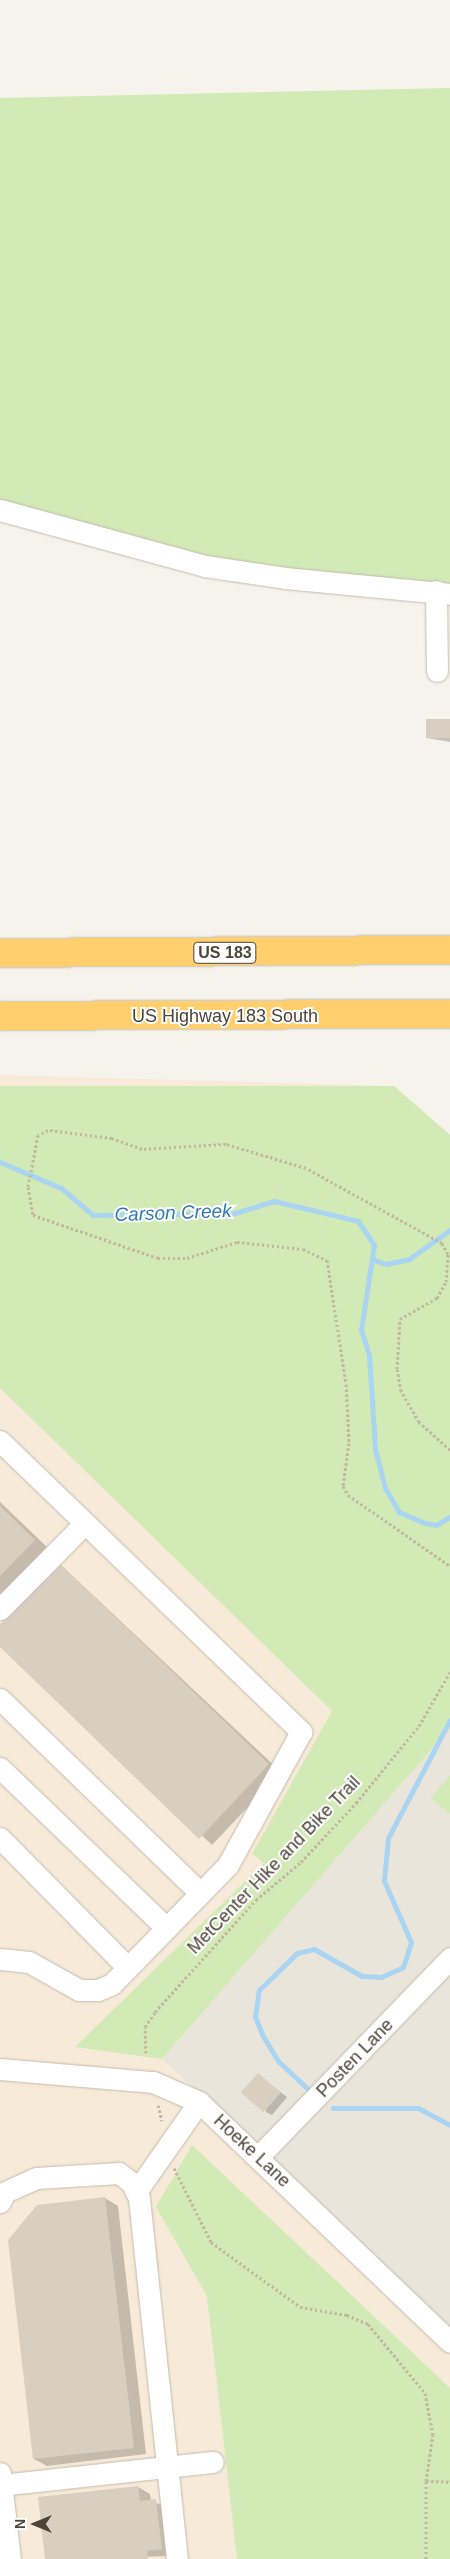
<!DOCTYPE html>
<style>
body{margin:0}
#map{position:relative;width:450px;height:2559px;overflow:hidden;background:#f6f3ec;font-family:Arial,sans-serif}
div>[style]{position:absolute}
.residential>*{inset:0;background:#eae5da}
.commercial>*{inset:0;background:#f7ead8}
.green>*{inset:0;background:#d2eab5}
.shadow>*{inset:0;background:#0003}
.stream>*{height:5px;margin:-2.5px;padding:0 2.5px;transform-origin:2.5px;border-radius:2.5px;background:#a9d4f2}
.building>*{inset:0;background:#d8cfc1;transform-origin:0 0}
.path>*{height:3px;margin-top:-1.5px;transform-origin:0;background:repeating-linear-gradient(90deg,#c4b79f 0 2.5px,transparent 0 5px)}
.roads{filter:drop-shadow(0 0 1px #c2bbae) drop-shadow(0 0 1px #c2bbae)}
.minor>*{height:21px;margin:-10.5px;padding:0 10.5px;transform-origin:10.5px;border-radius:10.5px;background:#fff}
.highway>*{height:28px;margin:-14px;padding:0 14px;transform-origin:14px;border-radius:14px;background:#ffcf6e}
span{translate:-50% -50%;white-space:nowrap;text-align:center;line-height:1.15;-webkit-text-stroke:4px #fff;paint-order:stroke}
.shield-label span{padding:1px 4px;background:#fff;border:1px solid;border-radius:4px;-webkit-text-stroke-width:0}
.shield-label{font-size:16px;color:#4b4439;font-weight:700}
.street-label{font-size:18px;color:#4b4439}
.water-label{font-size:19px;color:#2e7ab2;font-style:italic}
.north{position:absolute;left:10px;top:2499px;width:50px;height:50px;-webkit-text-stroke:4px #fff;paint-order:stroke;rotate:270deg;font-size:14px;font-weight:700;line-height:20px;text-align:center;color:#4b4439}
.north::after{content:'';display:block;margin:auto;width:18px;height:22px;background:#4b4439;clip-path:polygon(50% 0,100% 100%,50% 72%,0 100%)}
</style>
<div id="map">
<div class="residential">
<div style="clip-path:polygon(450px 1728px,450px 2335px,162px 2059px)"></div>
</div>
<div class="commercial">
<div style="clip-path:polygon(0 1075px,394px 1086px,450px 1135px,450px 1728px,162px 2059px,450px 2347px,450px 2559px,0 2559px)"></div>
</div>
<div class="green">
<div style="clip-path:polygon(450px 88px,450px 589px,206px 561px,0 505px,0 98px)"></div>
<div style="clip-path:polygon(0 1086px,394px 1086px,450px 1135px,450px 1728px,162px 2059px,75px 2047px,264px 1863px,252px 1854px,332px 1711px,0 1388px)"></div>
<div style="clip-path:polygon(450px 1775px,450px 1814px,431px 1798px)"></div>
<div style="clip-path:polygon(192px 2145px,450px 2388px,450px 2559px,237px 2559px,207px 2296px,156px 2207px)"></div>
</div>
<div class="shadow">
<div style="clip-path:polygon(450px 721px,450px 742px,427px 738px)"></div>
<div style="clip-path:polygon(0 1502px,47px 1547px,0 1596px)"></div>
<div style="clip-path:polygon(62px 1566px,281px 1772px,212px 1845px,0 1645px,0 1627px)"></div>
<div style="clip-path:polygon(258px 2075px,287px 2097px,272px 2115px,266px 2112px)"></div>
<div style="clip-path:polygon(105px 2198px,118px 2206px,146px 2454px,47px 2466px,34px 2459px,38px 2206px)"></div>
<div style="clip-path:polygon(138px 2487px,150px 2494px,151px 2501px,169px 2508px,174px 2556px,46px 2559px)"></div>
</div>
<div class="stream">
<div style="left:0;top:1162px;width:66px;rotate:23.1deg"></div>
<div style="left:61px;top:1188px;width:42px;rotate:40.2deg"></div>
<div style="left:93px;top:1215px;width:142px;rotate:-0.8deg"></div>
<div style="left:235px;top:1213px;width:41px;rotate:-17.1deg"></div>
<div style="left:274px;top:1201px;width:86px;rotate:13.4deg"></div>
<div style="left:358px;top:1221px;width:29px;rotate:56deg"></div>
<div style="left:374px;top:1245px;width:86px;rotate:98.7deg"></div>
<div style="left:361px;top:1330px;width:26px;rotate:72deg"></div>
<div style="left:369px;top:1355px;width:94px;rotate:86.3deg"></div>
<div style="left:375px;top:1449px;width:40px;rotate:75.6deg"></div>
<div style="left:385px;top:1488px;width:28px;rotate:60deg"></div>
<div style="left:399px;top:1512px;width:28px;rotate:23deg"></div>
<div style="left:425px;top:1523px;width:11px;rotate:10deg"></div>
<div style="left:436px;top:1525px;width:16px;rotate:-30deg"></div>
<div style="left:372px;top:1259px;width:15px;rotate:20deg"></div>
<div style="left:386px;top:1264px;width:24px;rotate:-12deg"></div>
<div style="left:409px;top:1259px;width:50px;rotate:-35.3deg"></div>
<div style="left:308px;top:2089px;width:41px;rotate:-137deg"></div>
<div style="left:278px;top:2061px;width:31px;rotate:-121deg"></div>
<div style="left:262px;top:2034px;width:18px;rotate:-112deg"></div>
<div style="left:255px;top:2017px;width:27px;rotate:-82deg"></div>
<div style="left:259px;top:1990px;width:53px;rotate:-44.2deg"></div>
<div style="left:297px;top:1953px;width:17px;rotate:-13deg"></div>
<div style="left:314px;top:1949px;width:55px;rotate:29.4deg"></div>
<div style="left:362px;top:1976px;width:19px;rotate:3deg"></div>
<div style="left:381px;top:1977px;width:24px;rotate:-24deg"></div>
<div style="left:403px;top:1967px;width:26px;rotate:-72deg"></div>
<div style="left:411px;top:1942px;width:67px;rotate:-113.9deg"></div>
<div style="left:384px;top:1881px;width:43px;rotate:-84.7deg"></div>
<div style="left:388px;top:1838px;width:133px;rotate:-62.3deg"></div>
<div style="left:333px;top:2108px;width:85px"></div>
<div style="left:418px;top:2108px;width:36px;rotate:28deg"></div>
</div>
<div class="building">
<div style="left:450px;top:719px;width:19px;height:24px;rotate:90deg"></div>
<div style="clip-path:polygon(0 1506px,35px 1540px,0 1576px)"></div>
<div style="clip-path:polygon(61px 1565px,269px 1764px,199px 1839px,0 1647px,0 1624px)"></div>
<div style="left:258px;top:2073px;width:30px;height:26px;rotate:41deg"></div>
<div style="clip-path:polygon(105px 2197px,134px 2448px,33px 2459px,8px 2240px,37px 2205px)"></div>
<div style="clip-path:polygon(138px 2486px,140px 2501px,156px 2499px,162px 2549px,147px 2551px,148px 2559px,45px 2559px,38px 2497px)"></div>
</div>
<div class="path">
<div style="left:450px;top:1450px;width:42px;rotate:-137.9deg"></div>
<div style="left:419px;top:1422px;width:36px;rotate:-120deg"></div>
<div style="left:401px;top:1391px;width:22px;rotate:-100deg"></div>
<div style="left:397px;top:1369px;width:50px;rotate:-86.6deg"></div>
<div style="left:400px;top:1319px;width:43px;rotate:-29.6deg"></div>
<div style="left:437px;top:1298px;width:18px;rotate:-61deg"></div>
<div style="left:446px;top:1282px;width:28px;rotate:-86deg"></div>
<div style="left:448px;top:1254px;width:13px;rotate:-119deg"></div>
<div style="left:442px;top:1243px;width:155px;rotate:-151.1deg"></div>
<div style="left:306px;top:1168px;width:84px;rotate:-163.3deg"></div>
<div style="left:226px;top:1144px;width:84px;rotate:176.6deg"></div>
<div style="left:142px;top:1149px;width:32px;rotate:-160deg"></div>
<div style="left:112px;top:1138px;width:64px;rotate:-172.9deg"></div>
<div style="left:48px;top:1130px;width:11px;rotate:153deg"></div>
<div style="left:38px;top:1135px;width:53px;rotate:100.9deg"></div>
<div style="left:28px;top:1187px;width:28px;rotate:80deg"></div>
<div style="left:33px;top:1215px;width:132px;rotate:19deg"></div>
<div style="left:158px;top:1258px;width:29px"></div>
<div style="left:187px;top:1258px;width:52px;rotate:-17.7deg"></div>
<div style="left:237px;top:1242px;width:66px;rotate:6.1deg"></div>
<div style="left:303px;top:1249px;width:26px;rotate:25deg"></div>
<div style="left:327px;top:1260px;width:125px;rotate:81.3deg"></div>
<div style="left:346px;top:1384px;width:59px;rotate:87.1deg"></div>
<div style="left:349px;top:1443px;width:43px;rotate:97.9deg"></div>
<div style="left:343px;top:1486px;width:10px;rotate:61deg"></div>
<div style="left:348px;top:1495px;width:124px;rotate:34.8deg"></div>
<div style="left:146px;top:2053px;width:26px;rotate:-92deg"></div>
<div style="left:145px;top:2027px;width:18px;rotate:-56deg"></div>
<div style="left:155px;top:2012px;width:151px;rotate:-48deg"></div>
<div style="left:256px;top:1900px;width:59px;rotate:-40.2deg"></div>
<div style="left:301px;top:1862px;width:81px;rotate:-47deg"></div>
<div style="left:356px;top:1803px;width:99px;rotate:-50.7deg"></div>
<div style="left:419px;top:1726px;width:62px;rotate:-60.1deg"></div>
<div style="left:158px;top:2105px;width:16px;rotate:76deg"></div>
<div style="left:174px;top:2168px;width:83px;rotate:63.4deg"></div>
<div style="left:211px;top:2242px;width:110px;rotate:36.1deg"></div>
<div style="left:300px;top:2307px;width:48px;rotate:9.7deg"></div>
<div style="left:347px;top:2315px;width:23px;rotate:23deg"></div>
<div style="left:368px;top:2324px;width:89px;rotate:50.4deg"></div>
<div style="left:425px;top:2393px;width:42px;rotate:79deg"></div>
<div style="left:433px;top:2434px;width:48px;rotate:98.5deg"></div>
<div style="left:426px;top:2481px;width:78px;rotate:90deg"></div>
<div style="left:426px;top:2481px;width:24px;rotate:2deg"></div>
</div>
<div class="roads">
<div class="minor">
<div style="left:0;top:510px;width:213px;rotate:15.3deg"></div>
<div style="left:205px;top:566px;width:81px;rotate:8.5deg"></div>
<div style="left:285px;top:578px;width:166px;rotate:5.5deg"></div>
<div style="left:436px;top:591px;width:80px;rotate:89.3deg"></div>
<div style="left:0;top:1441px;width:419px;rotate:44deg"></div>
<div style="left:301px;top:1732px;width:152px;rotate:118.8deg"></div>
<div style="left:228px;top:1865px;width:166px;rotate:134.3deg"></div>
<div style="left:112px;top:1984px;width:15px;rotate:157deg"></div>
<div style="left:98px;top:1990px;width:19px;rotate:180deg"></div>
<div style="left:79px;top:1990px;width:57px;rotate:-150.8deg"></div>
<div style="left:29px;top:1962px;width:29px;rotate:-174deg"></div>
<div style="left:0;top:1609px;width:121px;rotate:-45.3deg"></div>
<div style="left:0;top:1699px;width:279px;rotate:44.1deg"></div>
<div style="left:0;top:1768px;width:231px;rotate:43.9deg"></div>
<div style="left:0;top:1838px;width:182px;rotate:45.4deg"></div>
<div style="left:0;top:2069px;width:154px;rotate:4.9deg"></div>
<div style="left:153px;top:2082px;width:50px;rotate:23.5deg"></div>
<div style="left:199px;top:2102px;width:347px;rotate:43.7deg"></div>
<div style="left:259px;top:2156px;width:275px;rotate:-46deg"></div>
<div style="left:136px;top:2192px;width:110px;rotate:-55deg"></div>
<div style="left:0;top:2202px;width:11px;rotate:-63deg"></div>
<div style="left:5px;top:2192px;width:34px;rotate:-24deg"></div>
<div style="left:36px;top:2178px;width:83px;rotate:-3.4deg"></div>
<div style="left:119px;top:2173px;width:16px;rotate:38deg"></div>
<div style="left:132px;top:2183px;width:17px;rotate:65deg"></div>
<div style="left:139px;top:2198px;width:363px;rotate:84deg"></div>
<div style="left:0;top:2473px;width:87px;rotate:83.4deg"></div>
<div style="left:0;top:2485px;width:214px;rotate:-6.2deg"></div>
</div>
<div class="highway">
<div style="left:0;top:953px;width:450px;rotate:-0.4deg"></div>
<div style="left:0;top:1016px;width:450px;rotate:-0.3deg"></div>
</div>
</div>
<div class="shield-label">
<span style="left:225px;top:953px">US 183</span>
</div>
<div class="street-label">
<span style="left:225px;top:1016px">US Highway 183 South</span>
<span style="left:274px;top:1865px;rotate:-46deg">MetCenter Hike and Bike Trail</span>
<span style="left:355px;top:2058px;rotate:-46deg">Posten Lane</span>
<span style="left:252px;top:2151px;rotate:43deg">Hoeke Lane</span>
</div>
<div class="water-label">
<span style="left:173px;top:1213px;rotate:-2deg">Carson Creek</span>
</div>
<div class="north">N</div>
</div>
